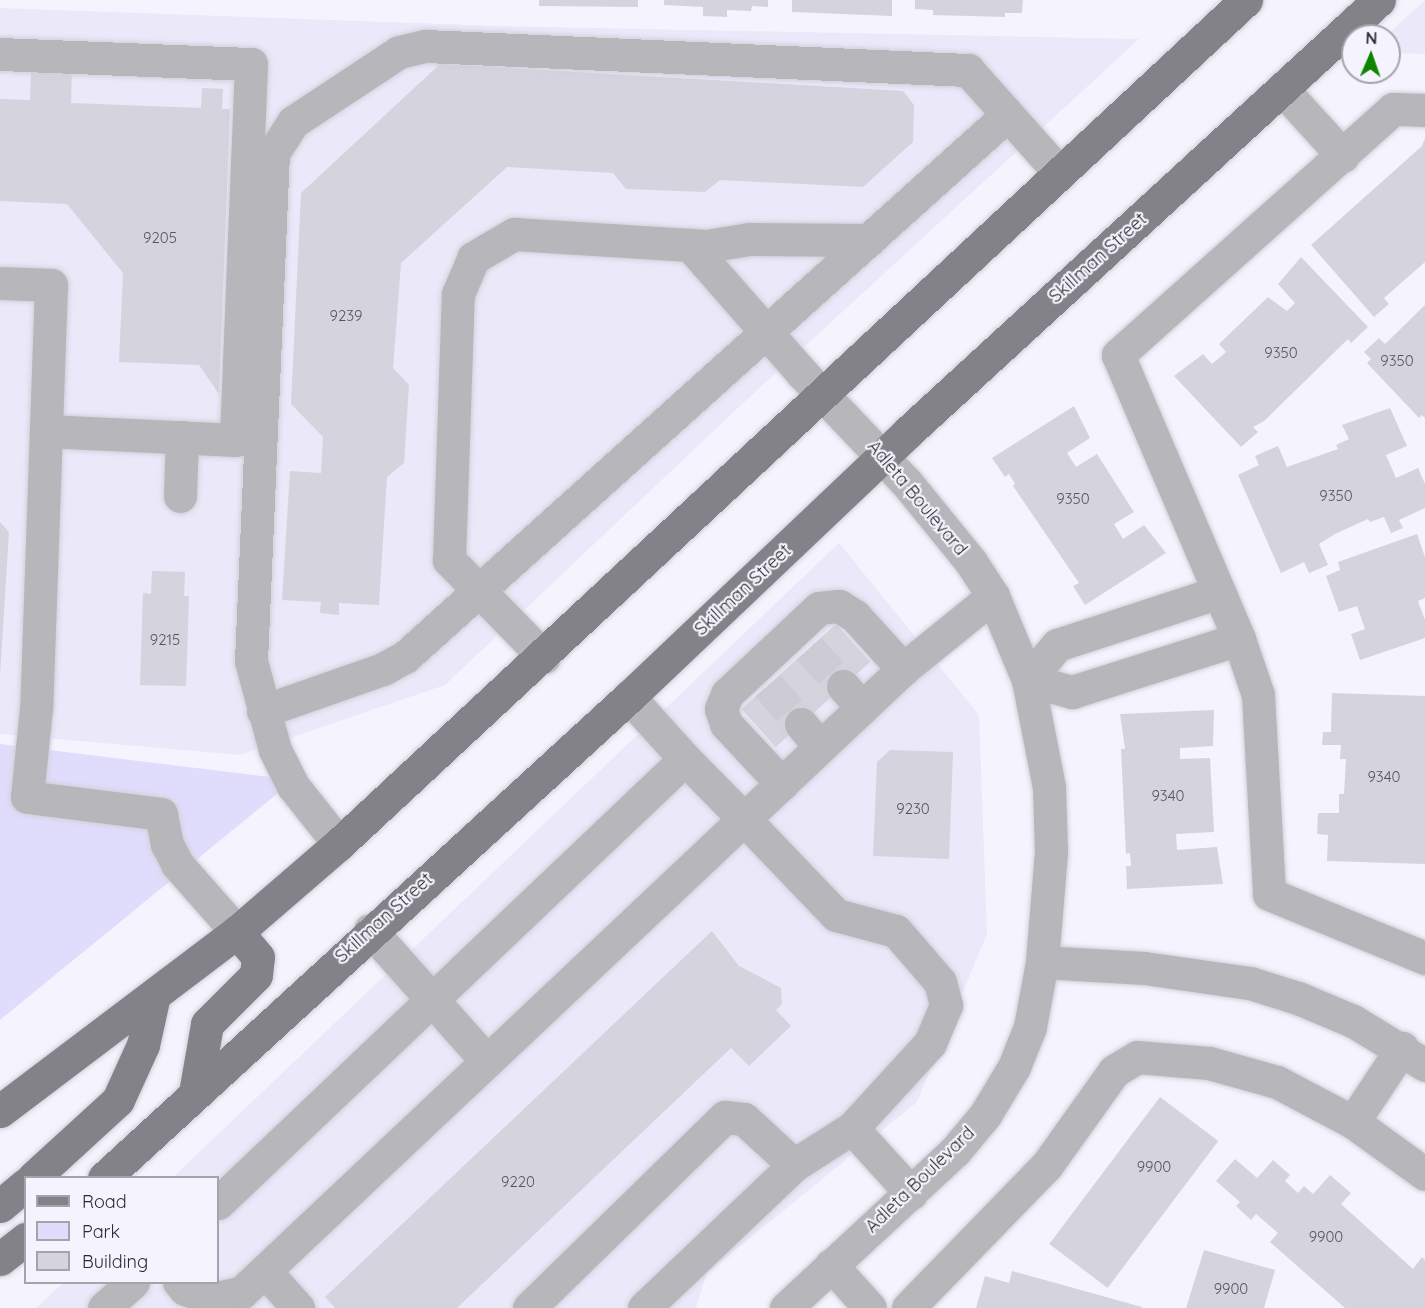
<!DOCTYPE html>
<style>
body{margin:0}
#map{position:relative;width:1425px;height:1308px;overflow:hidden;background:#f5f4fe;font-family:Quicksand,sans-serif}
div>[style]{position:absolute}
.built>*{inset:0;background:#eae8f9}
.green>*{inset:0;background:#e0dcfb}
.building>*{inset:0;background:#d5d3dd;transform-origin:0 0}
.minor-tunnel>*{height:33px;margin-top:-16.5px;transform-origin:0;background:repeating-linear-gradient(90deg,#cdccd4 0 33px,transparent 0 49px)}
.roads{filter:drop-shadow(0 0 2px #d1d0d9) drop-shadow(0 0 2px #d1d0d9)}
.minor>*{height:33px;margin:-16.5px;padding:0 16.5px;transform-origin:16.5px;border-radius:16.5px;background:#b7b6bb}
.major>*{height:33px;margin:-16.5px;padding:0 16.5px;transform-origin:16.5px;border-radius:16.5px;background:#838289}
span{translate:-50% -50%;white-space:nowrap;text-align:center;line-height:1.15;-webkit-text-stroke:4.5px #f5f4fe;paint-order:stroke}
.number-label{font-size:15px;color:#56555a}
.number-label span{-webkit-text-stroke-width:0}
.street-label{font-size:18px;color:#2b2b2e}
.legend{position:absolute;left:24px;top:1176px;width:195px;height:108px;box-sizing:border-box;background:#f5f4fe;border:2px solid #a4a4ab;margin:0;padding:8px 10px;list-style:none;font-size:18px;color:#2b2b2e}
.legend li{display:flex;align-items:center;gap:12px;height:30px}
.legend b{width:30px;border:2px solid #a4a4ab}
.north{position:absolute;left:1341px;top:24px;width:60px;height:60px;box-sizing:border-box;background:#f5f4fe;border:2px solid #a4a4ab;border-radius:50%;rotate:2deg;font-size:16px;font-weight:700;line-height:24px;text-align:center;color:#2b2b2e}
.north::after{content:'';display:block;margin:auto;width:21px;height:27px;background:#0e8501;clip-path:polygon(50% 0,100% 100%,50% 72%,0 100%)}
</style>
<div id="map">
<div class="built">
<div style="clip-path:polygon(1425px 0,1425px 54px,1389px 53px,1386px 36px)"></div>
<div style="clip-path:polygon(0 8px,499px 26px,1139px 39px,740px 406px,445px 685px,240px 755px,0 734px)"></div>
<div style="clip-path:polygon(839px 543px,979px 715px,987px 934px,917px 1102px,707px 1273px,696px 1308px,36px 1308px,63px 1283px,218px 1282px,218px 1178px,173px 1177px)"></div>
</div>
<div class="green">
<div style="clip-path:polygon(0 744px,294px 780px,0 1020px)"></div>
</div>
<div class="building">
<div style="clip-path:polygon(539px 0,638px 0,638px 7px,539px 6px)"></div>
<div style="clip-path:polygon(664px 0,768px 0,768px 7px,752px 6px,751px 11px,727px 10px,727px 17px,703px 16px,703px 7px,664px 5px)"></div>
<div style="clip-path:polygon(792px 0,892px 0,892px 16px,792px 12px)"></div>
<div style="clip-path:polygon(915px 0,1023px 0,1022px 13px,1005px 13px,1005px 17px,933px 15px,933px 10px,915px 9px)"></div>
<div style="clip-path:polygon(440px 64px,903px 91px,914px 105px,913px 142px,863px 187px,720px 180px,705px 192px,626px 189px,613px 173px,507px 167px,401px 263px,393px 368px,409px 385px,404px 463px,387px 477px,379px 605px,339px 603px,339px 615px,320px 613px,321px 602px,282px 600px,290px 471px,321px 473px,323px 437px,291px 404px,301px 193px)"></div>
<div style="clip-path:polygon(31px 68px,72px 69px,71px 103px,201px 108px,202px 88px,223px 89px,222px 109px,230px 109px,219px 394px,199px 365px,119px 362px,123px 273px,67px 204px,0 201px,0 99px,30px 100px)"></div>
<div style="clip-path:polygon(1425px 138px,1425px 262px,1384px 298px,1389px 304px,1374px 317px,1311px 245px,1422px 146px)"></div>
<div style="clip-path:polygon(1301px 257px,1368px 327px,1351px 343px,1348px 339px,1264px 421px,1253px 427px,1258px 432px,1241px 447px,1174px 376px,1203px 354px,1212px 364px,1226px 352px,1219px 344px,1268px 297px,1287px 311px,1295px 303px,1278px 284px)"></div>
<div style="clip-path:polygon(1425px 305px,1425px 418px,1422px 415px,1419px 418px,1367px 363px,1371px 359px,1364px 352px,1379px 338px,1385px 344px)"></div>
<div style="clip-path:polygon(1074px 406px,1090px 438px,1067px 453px,1076px 467px,1097px 454px,1134px 512px,1114px 524px,1123px 539px,1144px 525px,1166px 553px,1085px 605px,1073px 586px,1079px 583px,1013px 486px,1015px 484px,1009px 474px,1005px 477px,992px 458px)"></div>
<div style="clip-path:polygon(1390px 408px,1407px 446px,1386px 455px,1396px 478px,1418px 468px,1425px 484px,1425px 508px,1399px 520px,1403px 528px,1391px 533px,1384px 517px,1370px 522px,1368px 519px,1335px 534px,1319px 544px,1328px 565px,1309px 573px,1304px 562px,1281px 573px,1238px 475px,1259px 465px,1255px 456px,1278px 446px,1287px 467px,1338px 449px,1336px 445px,1349px 439px,1342px 425px)"></div>
<div style="clip-path:polygon(0 522px,9px 532px,0 675px)"></div>
<div style="clip-path:polygon(1417px 534px,1425px 557px,1425px 598px,1418px 601px,1425px 620px,1425px 638px,1360px 660px,1351px 634px,1365px 629px,1357px 606px,1339px 612px,1326px 576px,1340px 570px,1338px 562px)"></div>
<div style="clip-path:polygon(152px 571px,185px 572px,184px 596px,189px 596px,186px 686px,140px 685px,143px 593px,151px 594px)"></div>
<div style="left:836px;top:624px;width:51px;height:127px;rotate:48deg"></div>
<div style="clip-path:polygon(1332px 693px,1425px 696px,1425px 864px,1327px 861px,1328px 835px,1317px 834px,1318px 813px,1339px 813px,1339px 794px,1344px 794px,1346px 759px,1340px 759px,1341px 745px,1322px 745px,1323px 732px,1331px 732px)"></div>
<div style="clip-path:polygon(1214px 710px,1213px 746px,1180px 748px,1180px 759px,1210px 758px,1214px 832px,1176px 834px,1177px 850px,1217px 847px,1223px 884px,1127px 889px,1126px 866px,1131px 866px,1130px 853px,1126px 854px,1121px 749px,1125px 749px,1120px 714px)"></div>
<div style="clip-path:polygon(890px 750px,953px 752px,949px 859px,873px 856px,877px 762px)"></div>
<div style="clip-path:polygon(712px 931px,739px 966px,781px 988px,782px 1004px,776px 1010px,791px 1026px,749px 1066px,731px 1048px,457px 1308px,335px 1308px,325px 1297px)"></div>
<div style="left:1160px;top:1097px;width:73px;height:184px;rotate:37deg"></div>
<div style="clip-path:polygon(1235px 1159px,1257px 1178px,1273px 1160px,1290px 1175px,1285px 1181px,1298px 1193px,1304px 1186px,1313px 1194px,1330px 1175px,1351px 1193px,1341px 1204px,1413px 1269px,1422px 1257px,1425px 1260px,1425px 1308px,1345px 1308px,1270px 1242px,1278px 1233px,1256px 1214px,1251px 1220px,1236px 1206px,1240px 1202px,1216px 1181px)"></div>
<div style="clip-path:polygon(1204px 1250px,1275px 1270px,1264px 1308px,1186px 1308px)"></div>
<div style="clip-path:polygon(1012px 1271px,1142px 1307px,1142px 1308px,976px 1308px,985px 1276px,1009px 1283px)"></div>
</div>
<div class="minor-tunnel">
<div style="left:809px;top:648px;width:51px;rotate:48.2deg"></div>
<div style="left:768px;top:685px;width:51px;rotate:49.8deg"></div>
</div>
<div class="roads">
<div class="minor">
<div style="left:0;top:54px;width:251px;rotate:2.3deg"></div>
<div style="left:251px;top:64px;width:376px;rotate:92.3deg"></div>
<div style="left:236px;top:440px;width:190px;rotate:-177.3deg"></div>
<div style="left:1283px;top:90px;width:89px;rotate:47.7deg"></div>
<div style="left:1425px;top:110px;width:32px;rotate:-178deg"></div>
<div style="left:1393px;top:109px;width:369px;rotate:138.2deg"></div>
<div style="left:1118px;top:355px;width:309px;rotate:66.9deg"></div>
<div style="left:1239px;top:639px;width:59px;rotate:71.3deg"></div>
<div style="left:1258px;top:695px;width:199px;rotate:86.8deg"></div>
<div style="left:1269px;top:894px;width:169px;rotate:22.3deg"></div>
<div style="left:690px;top:245px;width:171px;rotate:48.8deg"></div>
<div style="left:803px;top:374px;width:149px;rotate:46.4deg"></div>
<div style="left:906px;top:482px;width:103px;rotate:50.9deg"></div>
<div style="left:971px;top:562px;width:40px;rotate:57.1deg"></div>
<div style="left:993px;top:596px;width:91px;rotate:67.4deg"></div>
<div style="left:1028px;top:680px;width:109px;rotate:78.9deg"></div>
<div style="left:1049px;top:787px;width:65px;rotate:88.2deg"></div>
<div style="left:1051px;top:852px;width:110px;rotate:94.7deg"></div>
<div style="left:1042px;top:962px;width:66px;rotate:100.5deg"></div>
<div style="left:1030px;top:1027px;width:43px;rotate:111.8deg"></div>
<div style="left:1014px;top:1067px;width:56px;rotate:121.1deg"></div>
<div style="left:985px;top:1115px;width:47px;rotate:129.8deg"></div>
<div style="left:955px;top:1151px;width:231px;rotate:137.1deg"></div>
<div style="left:0;top:283px;width:51px;rotate:2.2deg"></div>
<div style="left:51px;top:285px;width:423px;rotate:92deg"></div>
<div style="left:36px;top:708px;width:89px;rotate:95.8deg"></div>
<div style="left:27px;top:797px;width:135px;rotate:7.2deg"></div>
<div style="left:161px;top:814px;width:31px;rotate:79deg"></div>
<div style="left:167px;top:844px;width:22px;rotate:63deg"></div>
<div style="left:177px;top:864px;width:91px;rotate:48.6deg"></div>
<div style="left:180px;top:496px;width:59px;rotate:-88.1deg"></div>
<div style="left:1219px;top:592px;width:170px;rotate:161.9deg"></div>
<div style="left:1057px;top:645px;width:45px;rotate:129.6deg"></div>
<div style="left:1028px;top:680px;width:46px;rotate:15.3deg"></div>
<div style="left:1072px;top:692px;width:175px;rotate:-17.6deg"></div>
<div style="left:544px;top:657px;width:136px;rotate:-134.4deg"></div>
<div style="left:449px;top:560px;width:266px;rotate:-88.1deg"></div>
<div style="left:458px;top:294px;width:39px;rotate:-67deg"></div>
<div style="left:473px;top:258px;width:48px;rotate:-30.3deg"></div>
<div style="left:514px;top:234px;width:192px;rotate:3.6deg"></div>
<div style="left:706px;top:246px;width:44px;rotate:-9.2deg"></div>
<div style="left:749px;top:239px;width:120px;rotate:0.5deg"></div>
<div style="left:843px;top:686px;width:29px;rotate:49deg"></div>
<div style="left:263px;top:711px;width:127px;rotate:-19.3deg"></div>
<div style="left:383px;top:669px;width:25px;rotate:-29deg"></div>
<div style="left:405px;top:657px;width:809px;rotate:-41.99deg"></div>
<div style="left:801px;top:724px;width:30px;rotate:50deg"></div>
<div style="left:685px;top:759px;width:84px;rotate:45.5deg"></div>
<div style="left:744px;top:819px;width:219px;rotate:-43.3deg"></div>
<div style="left:903px;top:669px;width:116px;rotate:-39deg"></div>
<div style="left:782px;top:784px;width:82px;rotate:-133deg"></div>
<div style="left:726px;top:724px;width:16px;rotate:-108deg"></div>
<div style="left:721px;top:709px;width:16px;rotate:-68deg"></div>
<div style="left:727px;top:694px;width:126px;rotate:-43.1deg"></div>
<div style="left:819px;top:608px;width:20px;rotate:-6deg"></div>
<div style="left:839px;top:606px;width:19px;rotate:32deg"></div>
<div style="left:855px;top:616px;width:72px;rotate:47.8deg"></div>
<div style="left:339px;top:844px;width:74px;rotate:-128.4deg"></div>
<div style="left:293px;top:786px;width:40px;rotate:-116.6deg"></div>
<div style="left:275px;top:750px;width:92px;rotate:-105.1deg"></div>
<div style="left:251px;top:661px;width:508px;rotate:-87.52deg"></div>
<div style="left:273px;top:153px;width:37px;rotate:-57deg"></div>
<div style="left:293px;top:122px;width:127px;rotate:-33.4deg"></div>
<div style="left:399px;top:52px;width:28px;rotate:-13deg"></div>
<div style="left:426px;top:46px;width:543px;rotate:2.54deg"></div>
<div style="left:968px;top:70px;width:137px;rotate:48.3deg"></div>
<div style="left:370px;top:930px;width:173px;rotate:48.3deg"></div>
<div style="left:1042px;top:962px;width:102px;rotate:3.4deg"></div>
<div style="left:1144px;top:968px;width:107px;rotate:8.1deg"></div>
<div style="left:1250px;top:983px;width:50px;rotate:17.4deg"></div>
<div style="left:1298px;top:998px;width:60px;rotate:22.7deg"></div>
<div style="left:1353px;top:1021px;width:84px;rotate:31.4deg"></div>
<div style="left:1353px;top:1122px;width:89px;rotate:-56.5deg"></div>
<div style="left:218px;top:1203px;width:644px;rotate:-43.55deg"></div>
<div style="left:685px;top:759px;width:84px;rotate:-132.1deg"></div>
<div style="left:831px;top:1265px;width:58px;rotate:47.8deg"></div>
<div style="left:265px;top:1271px;width:50px;rotate:48.3deg"></div>
<div style="left:179px;top:1282px;width:9px;rotate:49deg"></div>
<div style="left:185px;top:1289px;width:29px;rotate:20deg"></div>
<div style="left:212px;top:1299px;width:30px;rotate:-12deg"></div>
<div style="left:241px;top:1293px;width:691px;rotate:-43.3deg"></div>
<div style="left:744px;top:819px;width:133px;rotate:46.2deg"></div>
<div style="left:836px;top:915px;width:62px;rotate:14.9deg"></div>
<div style="left:896px;top:931px;width:67px;rotate:49.2deg"></div>
<div style="left:940px;top:982px;width:24px;rotate:75deg"></div>
<div style="left:946px;top:1005px;width:41px;rotate:112.8deg"></div>
<div style="left:930px;top:1043px;width:115px;rotate:132.5deg"></div>
<div style="left:104px;top:1308px;width:39px;rotate:-42deg"></div>
<div style="left:529px;top:1308px;width:274px;rotate:-44.3deg"></div>
<div style="left:725px;top:1117px;width:19px;rotate:6deg"></div>
<div style="left:744px;top:1119px;width:68px;rotate:42.6deg"></div>
<div style="left:644px;top:1308px;width:207px;rotate:-43.6deg"></div>
<div style="left:794px;top:1165px;width:69px;rotate:-32.5deg"></div>
<div style="left:852px;top:1128px;width:88px;rotate:47.8deg"></div>
<div style="left:908px;top:1308px;width:199px;rotate:-45.8deg"></div>
<div style="left:1047px;top:1165px;width:115px;rotate:-54.5deg"></div>
<div style="left:1114px;top:1071px;width:27px;rotate:-31deg"></div>
<div style="left:1137px;top:1057px;width:72px;rotate:4.8deg"></div>
<div style="left:1209px;top:1063px;width:71px;rotate:15.6deg"></div>
<div style="left:1277px;top:1082px;width:86px;rotate:27.8deg"></div>
<div style="left:1353px;top:1122px;width:89px;rotate:35.8deg"></div>
</div>
<div class="major">
<div style="left:195px;top:1093px;width:70px;rotate:-80.1deg"></div>
<div style="left:207px;top:1024px;width:69px;rotate:-45deg"></div>
<div style="left:256px;top:975px;width:18px;rotate:-84deg"></div>
<div style="left:258px;top:957px;width:33px;rotate:-130deg"></div>
<div style="left:0;top:1111px;width:297px;rotate:-37.1deg"></div>
<div style="left:237px;top:932px;width:135px;rotate:-40.8deg"></div>
<div style="left:339px;top:844px;width:1239px;rotate:-42.94deg"></div>
<div style="left:33px;top:1178px;width:115px;rotate:-42.5deg"></div>
<div style="left:118px;top:1100px;width:60px;rotate:-65.6deg"></div>
<div style="left:143px;top:1045px;width:51px;rotate:-77.6deg"></div>
<div style="left:104px;top:1178px;width:712px;rotate:-42.5deg"></div>
<div style="left:629px;top:697px;width:385px;rotate:-43.5deg"></div>
<div style="left:908px;top:432px;width:639px;rotate:-42.53deg"></div>
<div style="left:0;top:1206px;width:34px;rotate:-40deg"></div>
<div style="left:0;top:1259px;width:33px;rotate:-38deg"></div>
</div>
</div>
<div class="number-label">
<span style="left:160px;top:238px">9205</span>
<span style="left:346px;top:316px">9239</span>
<span style="left:1281px;top:353px">9350</span>
<span style="left:1397px;top:361px">9350</span>
<span style="left:1336px;top:496px">9350</span>
<span style="left:1073px;top:499px">9350</span>
<span style="left:165px;top:640px">9215</span>
<span style="left:1384px;top:777px">9340</span>
<span style="left:1168px;top:796px">9340</span>
<span style="left:913px;top:809px">9230</span>
<span style="left:1154px;top:1167px">9900</span>
<span style="left:518px;top:1182px">9220</span>
<span style="left:1326px;top:1237px">9900</span>
<span style="left:1231px;top:1289px">9900</span>
</div>
<div class="street-label">
<span style="left:1098px;top:258px;rotate:-42deg">Skillman Street</span>
<span style="left:917px;top:498px;rotate:50deg">Adleta Boulevard</span>
<span style="left:743px;top:590px;rotate:-43deg">Skillman Street</span>
<span style="left:384px;top:918px;rotate:-42deg">Skillman Street</span>
<span style="left:920px;top:1180px;rotate:-44deg">Adleta Boulevard</span>
</div>
<ul class="legend">
<li><b style="height:8px;background:#838289"></b>Road</li>
<li><b style="height:16px;background:#e0dcfb"></b>Park</li>
<li><b style="height:16px;background:#d5d3dd"></b>Building</li>
</ul>
<div class="north">N</div>
</div>
